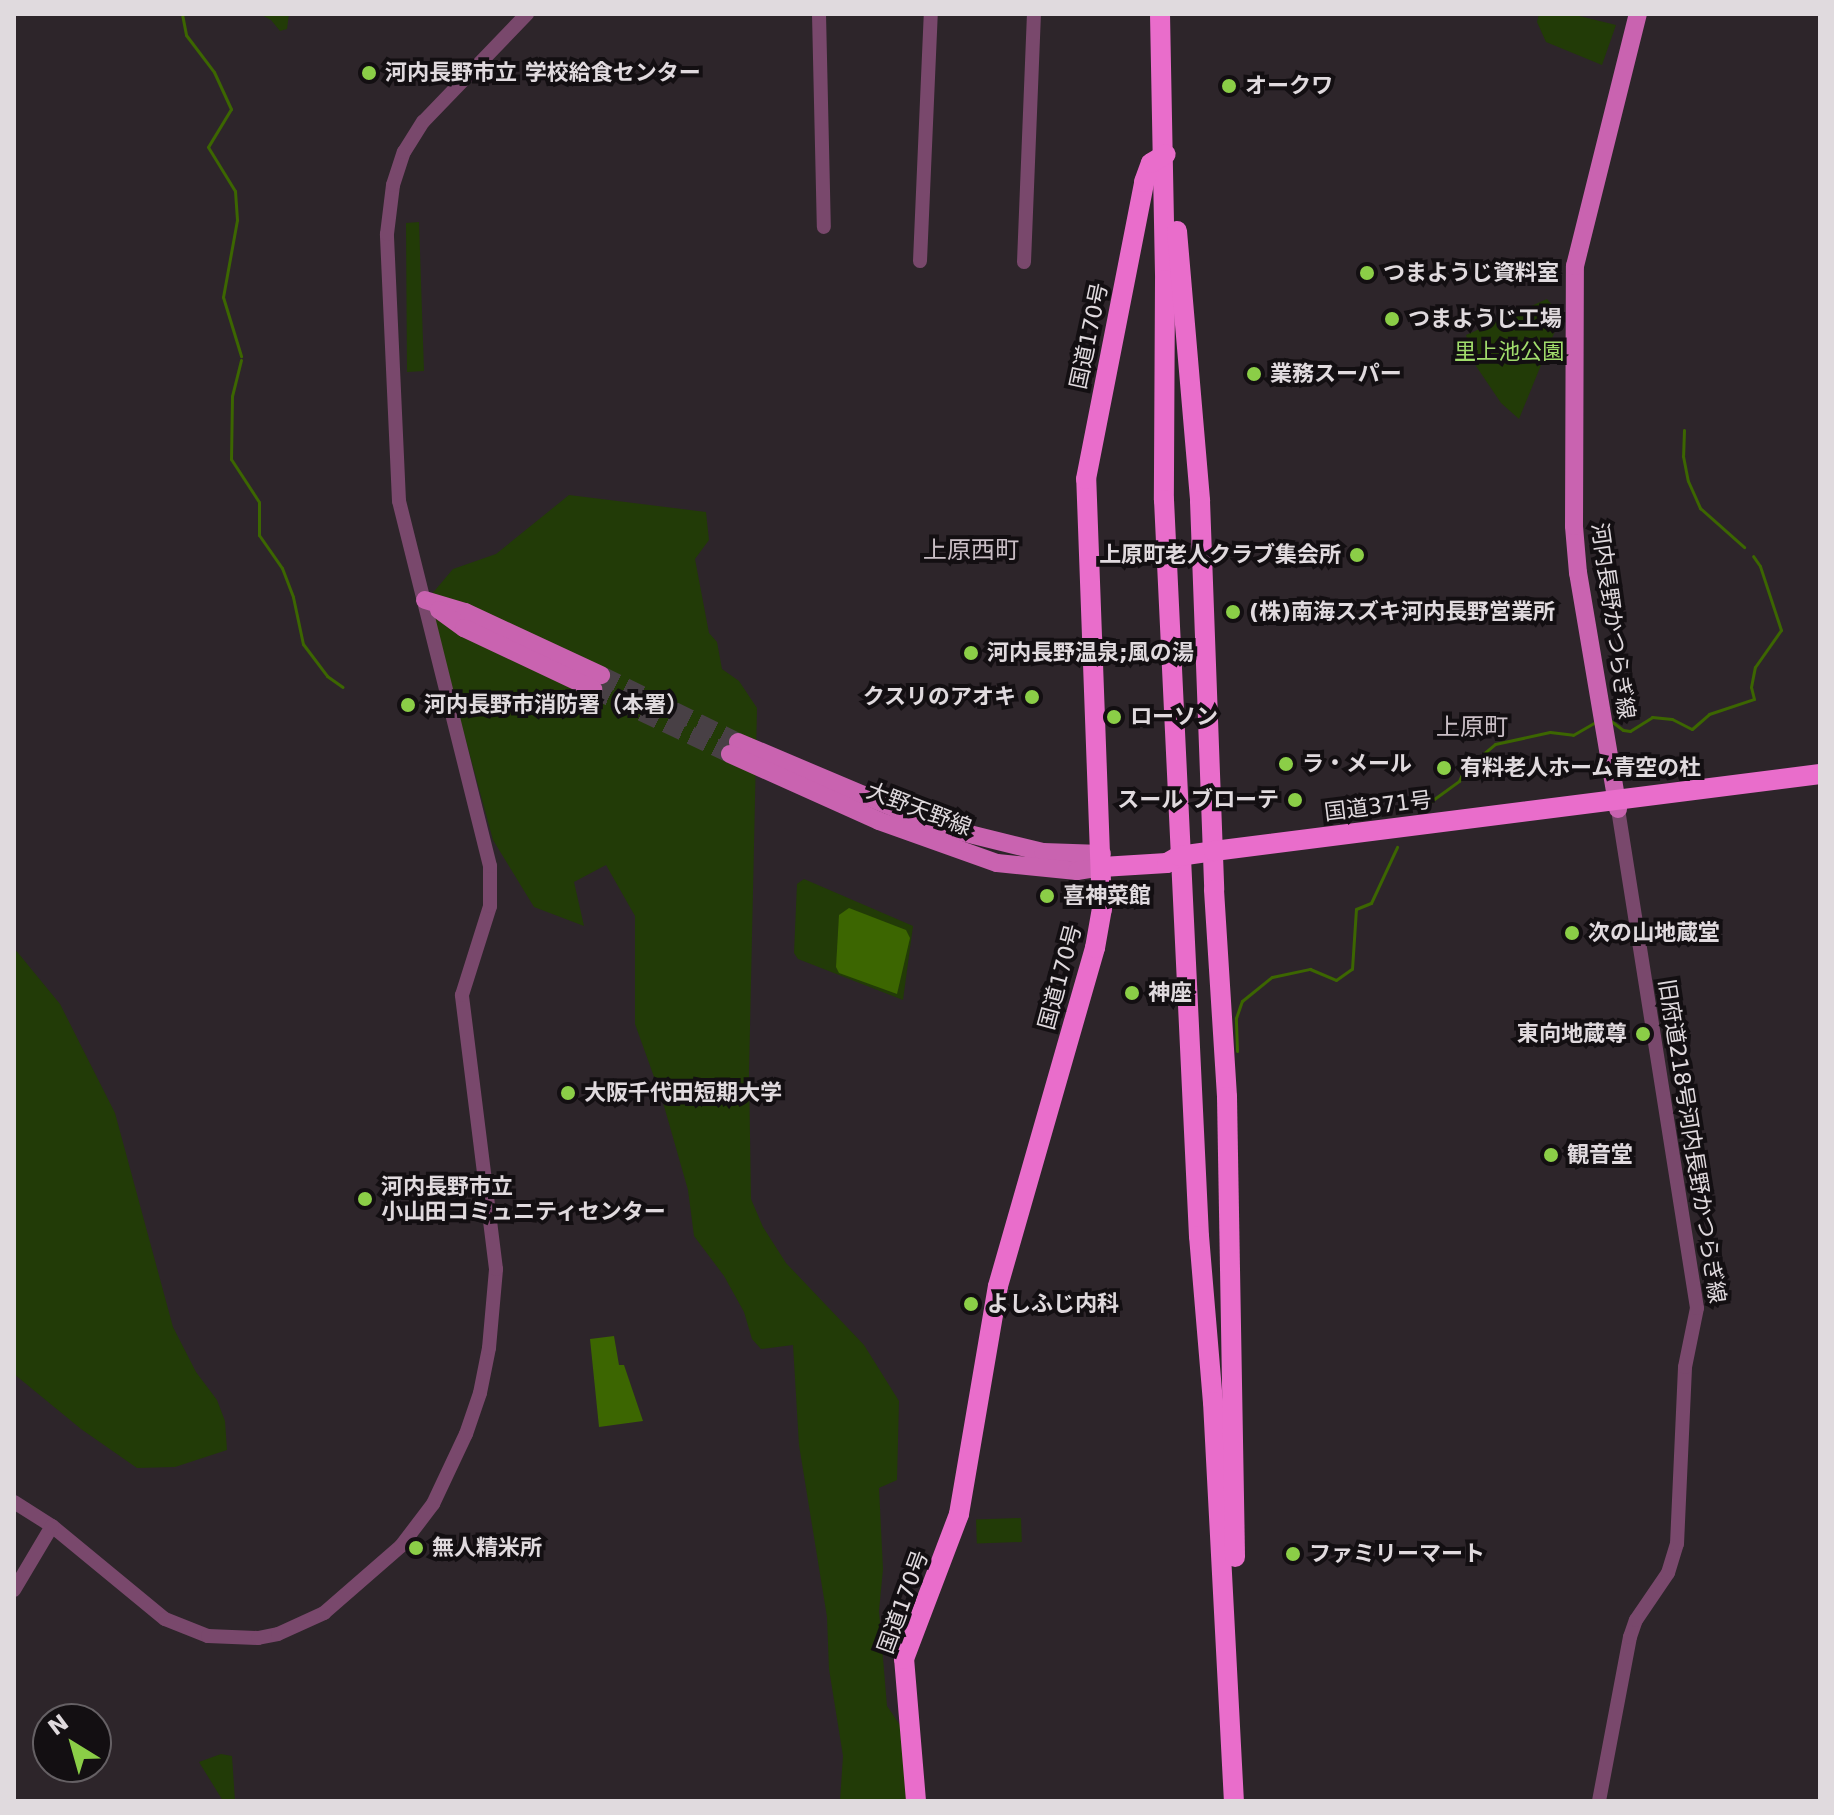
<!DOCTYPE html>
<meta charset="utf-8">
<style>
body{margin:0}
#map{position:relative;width:1834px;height:1815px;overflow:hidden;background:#2d252a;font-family:"DejaVu Sans","Noto Sans JP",sans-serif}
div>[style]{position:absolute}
.green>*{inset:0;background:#223b07;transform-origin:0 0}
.water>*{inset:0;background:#3c6601}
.stream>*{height:3px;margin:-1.5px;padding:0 1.5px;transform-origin:1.5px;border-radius:1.5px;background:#3c6601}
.major-tunnel>*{height:18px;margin-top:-9px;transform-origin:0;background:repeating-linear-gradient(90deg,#484045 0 18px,transparent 0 27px)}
.minor>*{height:14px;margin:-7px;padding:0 7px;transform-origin:7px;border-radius:7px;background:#79486c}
.major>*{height:18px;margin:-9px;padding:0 9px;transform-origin:9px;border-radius:9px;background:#c963b0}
.highway>*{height:20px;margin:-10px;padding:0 10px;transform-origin:10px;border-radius:10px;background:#e96dcb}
.dots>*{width:22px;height:22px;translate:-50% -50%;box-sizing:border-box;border:4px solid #130f12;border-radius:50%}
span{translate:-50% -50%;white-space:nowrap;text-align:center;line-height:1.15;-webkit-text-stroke:8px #130f12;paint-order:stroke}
.poi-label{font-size:22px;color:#e0dade;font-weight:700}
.left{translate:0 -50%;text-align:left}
.right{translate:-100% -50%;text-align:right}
.street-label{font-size:22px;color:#e0dade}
.park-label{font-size:22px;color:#a1dd6c}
.neighbourhood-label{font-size:24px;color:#c9bec5}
.frame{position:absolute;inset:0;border:16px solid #e0dade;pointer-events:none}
.north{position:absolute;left:32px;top:1703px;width:80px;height:80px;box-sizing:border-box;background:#130f12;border:2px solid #656064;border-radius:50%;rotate:323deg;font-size:22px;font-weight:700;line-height:32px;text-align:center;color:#e0dade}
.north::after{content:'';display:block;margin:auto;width:28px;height:36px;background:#8bce47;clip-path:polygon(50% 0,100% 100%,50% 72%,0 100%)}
</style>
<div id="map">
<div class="green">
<div style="clip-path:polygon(260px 14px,289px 14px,287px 29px,280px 31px,271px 20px)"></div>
<div style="clip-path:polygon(1539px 14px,1571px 14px,1616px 25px,1602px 65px,1546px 42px,1537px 22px)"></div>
<div style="clip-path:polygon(419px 222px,424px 371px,407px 372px,406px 223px)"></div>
<div style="clip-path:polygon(1547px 299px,1561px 316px,1519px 419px,1501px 403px,1476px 366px,1466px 335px)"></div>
<div style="clip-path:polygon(569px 495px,706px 512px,709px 540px,695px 559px,709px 633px,717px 642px,722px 669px,739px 681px,757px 708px,749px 1073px,751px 1199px,763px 1227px,786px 1263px,864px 1345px,899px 1401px,897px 1480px,879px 1488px,883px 1569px,879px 1611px,887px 1706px,904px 1731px,908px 1801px,840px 1801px,843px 1756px,829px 1669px,827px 1617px,799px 1445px,793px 1345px,761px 1349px,752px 1339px,744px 1312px,724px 1276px,694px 1236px,688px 1190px,662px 1099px,635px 1024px,635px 916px,606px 865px,574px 882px,584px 926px,534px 907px,493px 840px,438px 638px,431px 595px,453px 569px,496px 554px)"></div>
<div style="clip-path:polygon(804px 879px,913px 926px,903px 1000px,798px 959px,794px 953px,797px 884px)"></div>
<div style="clip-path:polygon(14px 948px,60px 1004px,115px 1113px,173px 1327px,196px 1372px,217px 1400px,225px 1421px,227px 1450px,175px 1467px,137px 1468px,81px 1429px,14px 1374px)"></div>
<div style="left:1021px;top:1518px;width:24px;height:45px;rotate:88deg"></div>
<div style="clip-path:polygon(221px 1754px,232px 1756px,235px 1801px,223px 1801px,199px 1762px)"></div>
</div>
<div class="water">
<div style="clip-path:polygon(849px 908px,906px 930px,910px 938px,897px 994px,839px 973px,836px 967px,839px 915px)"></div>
<div style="clip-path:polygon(614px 1336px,619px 1365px,624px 1365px,643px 1421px,599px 1427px,590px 1339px)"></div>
</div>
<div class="stream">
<div style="left:182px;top:14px;width:21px;rotate:79deg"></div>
<div style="left:186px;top:35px;width:46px;rotate:52.9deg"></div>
<div style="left:214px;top:72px;width:41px;rotate:65.3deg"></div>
<div style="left:231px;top:109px;width:44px;rotate:121.2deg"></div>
<div style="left:208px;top:147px;width:52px;rotate:58.5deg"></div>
<div style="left:235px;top:191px;width:29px;rotate:86deg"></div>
<div style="left:237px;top:220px;width:78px;rotate:100.3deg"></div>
<div style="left:223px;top:297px;width:62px;rotate:73deg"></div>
<div style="left:241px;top:360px;width:37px;rotate:104deg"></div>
<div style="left:232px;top:396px;width:63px;rotate:90.9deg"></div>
<div style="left:231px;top:459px;width:51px;rotate:56.9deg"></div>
<div style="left:259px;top:502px;width:33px;rotate:90deg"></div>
<div style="left:259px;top:535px;width:40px;rotate:55.1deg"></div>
<div style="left:282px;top:568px;width:31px;rotate:69deg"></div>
<div style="left:293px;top:597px;width:48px;rotate:78deg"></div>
<div style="left:303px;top:644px;width:40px;rotate:53deg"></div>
<div style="left:327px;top:676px;width:19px;rotate:35deg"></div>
<div style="left:1684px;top:430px;width:26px;rotate:92deg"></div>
<div style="left:1683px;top:456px;width:25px;rotate:79deg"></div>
<div style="left:1688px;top:481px;width:30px;rotate:66deg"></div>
<div style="left:1700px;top:508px;width:59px;rotate:41.6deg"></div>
<div style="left:1611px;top:721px;width:15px;rotate:37deg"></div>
<div style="left:1623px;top:730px;width:7px;rotate:8deg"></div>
<div style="left:1630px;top:731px;width:26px;rotate:-32deg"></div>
<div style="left:1652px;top:717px;width:20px;rotate:6deg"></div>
<div style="left:1672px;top:719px;width:22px;rotate:27deg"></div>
<div style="left:1692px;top:729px;width:23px;rotate:-41deg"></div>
<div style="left:1709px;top:714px;width:47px;rotate:-18.4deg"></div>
<div style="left:1754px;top:699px;width:12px;rotate:-104deg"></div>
<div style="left:1751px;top:687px;width:20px;rotate:-79deg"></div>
<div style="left:1755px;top:667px;width:45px;rotate:-54.9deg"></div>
<div style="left:1781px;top:630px;width:67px;rotate:-108.2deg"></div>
<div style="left:1760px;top:566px;width:12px;rotate:-125deg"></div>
<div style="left:1430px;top:802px;width:36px;rotate:-36deg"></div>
<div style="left:1459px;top:781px;width:12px;rotate:-66deg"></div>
<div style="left:1464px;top:770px;width:40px;rotate:-40deg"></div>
<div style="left:1495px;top:744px;width:56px;rotate:-12.3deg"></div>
<div style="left:1550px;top:732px;width:23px;rotate:7deg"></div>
<div style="left:1573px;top:735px;width:28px;rotate:-30deg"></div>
<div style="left:1237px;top:1051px;width:33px;rotate:-92deg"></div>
<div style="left:1236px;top:1018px;width:18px;rotate:-71deg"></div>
<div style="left:1242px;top:1001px;width:38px;rotate:-39deg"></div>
<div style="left:1272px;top:977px;width:39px;rotate:-12deg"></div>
<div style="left:1310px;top:969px;width:28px;rotate:23deg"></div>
<div style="left:1336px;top:980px;width:19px;rotate:-35deg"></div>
<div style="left:1352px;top:969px;width:60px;rotate:-86.2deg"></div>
<div style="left:1356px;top:909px;width:16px;rotate:-22deg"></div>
<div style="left:1371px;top:903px;width:62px;rotate:-65.1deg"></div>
</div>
<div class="major-tunnel">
<div style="left:601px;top:675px;width:153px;rotate:26.1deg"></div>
<div style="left:593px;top:689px;width:152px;rotate:25.4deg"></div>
</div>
<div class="minor">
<div style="left:819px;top:14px;width:213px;rotate:88.7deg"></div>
<div style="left:920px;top:261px;width:247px;rotate:-87.5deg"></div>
<div style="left:1024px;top:262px;width:248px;rotate:-87.7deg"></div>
<div style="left:14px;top:1502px;width:45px;rotate:32.3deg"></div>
<div style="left:52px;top:1526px;width:146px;rotate:39.5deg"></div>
<div style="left:165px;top:1619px;width:46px;rotate:21.6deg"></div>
<div style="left:208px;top:1636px;width:50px;rotate:2.3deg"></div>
<div style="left:258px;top:1638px;width:20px;rotate:-11deg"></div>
<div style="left:278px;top:1634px;width:51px;rotate:-24.5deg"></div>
<div style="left:324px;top:1613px;width:102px;rotate:-41deg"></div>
<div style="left:401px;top:1546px;width:53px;rotate:-52.7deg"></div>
<div style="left:433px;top:1504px;width:77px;rotate:-64.8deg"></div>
<div style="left:466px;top:1434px;width:43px;rotate:-71.1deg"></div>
<div style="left:480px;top:1393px;width:46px;rotate:-78.7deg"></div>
<div style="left:489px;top:1348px;width:79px;rotate:-84.9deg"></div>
<div style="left:496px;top:1269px;width:276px;rotate:-97.1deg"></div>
<div style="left:462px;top:995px;width:93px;rotate:-72.5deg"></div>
<div style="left:490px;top:906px;width:40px;rotate:-90deg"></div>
<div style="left:490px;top:866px;width:376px;rotate:-104deg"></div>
<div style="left:399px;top:501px;width:267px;rotate:-92.6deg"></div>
<div style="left:387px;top:234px;width:49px;rotate:-83deg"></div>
<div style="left:393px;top:185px;width:35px;rotate:-72deg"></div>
<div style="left:404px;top:152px;width:36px;rotate:-58deg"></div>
<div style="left:423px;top:122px;width:150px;rotate:-46.1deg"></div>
<div style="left:14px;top:1590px;width:74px;rotate:-59.3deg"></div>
<div style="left:1599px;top:1801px;width:167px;rotate:-79.3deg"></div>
<div style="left:1630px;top:1637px;width:18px;rotate:-71deg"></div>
<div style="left:1636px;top:1620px;width:57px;rotate:-55.8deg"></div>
<div style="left:1668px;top:1573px;width:30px;rotate:-73deg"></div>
<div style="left:1677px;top:1544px;width:177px;rotate:-87.4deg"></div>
<div style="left:1685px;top:1367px;width:60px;rotate:-78.5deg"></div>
<div style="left:1697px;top:1308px;width:505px;rotate:-99deg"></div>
</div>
<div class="major">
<div style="left:425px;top:600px;width:42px;rotate:16.7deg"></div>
<div style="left:465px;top:612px;width:150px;rotate:24.9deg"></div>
<div style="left:439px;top:610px;width:31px;rotate:36deg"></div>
<div style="left:464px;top:628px;width:143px;rotate:25.3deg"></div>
<div style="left:738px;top:742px;width:216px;rotate:22.9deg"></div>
<div style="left:937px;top:826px;width:109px;rotate:13.8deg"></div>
<div style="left:1043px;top:852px;width:59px;rotate:1.9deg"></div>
<div style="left:730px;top:754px;width:163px;rotate:24.2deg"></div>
<div style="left:879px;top:821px;width:125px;rotate:19.6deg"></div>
<div style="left:997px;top:863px;width:80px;rotate:5.7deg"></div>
<div style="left:1077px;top:871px;width:25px;rotate:-9deg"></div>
<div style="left:1618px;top:809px;width:239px;rotate:-99.6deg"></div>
<div style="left:1578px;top:573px;width:47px;rotate:-94.9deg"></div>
<div style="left:1574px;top:526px;width:260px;rotate:-89.8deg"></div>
<div style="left:1575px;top:266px;width:260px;rotate:-76deg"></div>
</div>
<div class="highway">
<div style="left:1160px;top:14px;width:266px;rotate:88.9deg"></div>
<div style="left:1165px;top:280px;width:220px;rotate:90.3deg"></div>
<div style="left:1164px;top:500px;width:737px;rotate:87.28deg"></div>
<div style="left:1199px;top:1236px;width:167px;rotate:85.2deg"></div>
<div style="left:1213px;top:1402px;width:400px;rotate:87deg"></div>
<div style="left:1177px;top:231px;width:271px;rotate:85.1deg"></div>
<div style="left:1200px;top:501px;width:389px;rotate:87.9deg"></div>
<div style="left:1214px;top:890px;width:207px;rotate:86.4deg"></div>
<div style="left:1227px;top:1097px;width:460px;rotate:89deg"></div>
<div style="left:1102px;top:867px;width:65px;rotate:-3.5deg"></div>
<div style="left:1167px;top:863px;width:14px;rotate:-30deg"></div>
<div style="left:1179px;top:856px;width:35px;rotate:-8deg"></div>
<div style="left:1214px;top:851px;width:611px;rotate:-7.24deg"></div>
<div style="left:916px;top:1801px;width:143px;rotate:-94.8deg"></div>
<div style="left:904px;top:1659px;width:155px;rotate:-69.2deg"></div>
<div style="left:959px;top:1514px;width:231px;rotate:-80.3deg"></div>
<div style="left:998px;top:1286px;width:352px;rotate:-74deg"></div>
<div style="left:1095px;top:948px;width:40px;rotate:-80deg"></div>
<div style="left:1102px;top:909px;width:430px;rotate:-92.1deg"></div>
<div style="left:1086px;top:479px;width:303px;rotate:-78.9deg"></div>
<div style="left:1144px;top:182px;width:20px;rotate:-70deg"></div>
<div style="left:1151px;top:163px;width:17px;rotate:-31deg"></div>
</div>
<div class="dots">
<div style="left:369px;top:73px;background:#8bce47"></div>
<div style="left:1229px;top:86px;background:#8bce47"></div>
<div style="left:1367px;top:273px;background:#8bce47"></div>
<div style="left:1392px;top:319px;background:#8bce47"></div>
<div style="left:1254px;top:374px;background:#8bce47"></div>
<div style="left:1357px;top:555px;background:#8bce47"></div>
<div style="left:1233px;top:612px;background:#8bce47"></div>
<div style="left:971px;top:653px;background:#8bce47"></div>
<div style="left:1032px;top:697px;background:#8bce47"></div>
<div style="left:408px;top:705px;background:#8bce47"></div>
<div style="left:1114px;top:717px;background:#8bce47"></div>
<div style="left:1286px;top:764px;background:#8bce47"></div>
<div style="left:1444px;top:768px;background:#8bce47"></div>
<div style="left:1295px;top:800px;background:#8bce47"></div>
<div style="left:1047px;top:896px;background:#8bce47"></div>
<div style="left:1572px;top:933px;background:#8bce47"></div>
<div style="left:1132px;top:993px;background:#8bce47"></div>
<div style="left:1643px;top:1034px;background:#8bce47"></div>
<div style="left:568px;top:1093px;background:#8bce47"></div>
<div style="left:1551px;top:1155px;background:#8bce47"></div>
<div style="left:365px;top:1199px;background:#8bce47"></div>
<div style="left:971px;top:1304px;background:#8bce47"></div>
<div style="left:416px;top:1548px;background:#8bce47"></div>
<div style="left:1293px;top:1554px;background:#8bce47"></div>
</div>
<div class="poi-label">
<span class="left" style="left:385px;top:73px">河内長野市立 学校給食センター</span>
<span class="left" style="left:1245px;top:86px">オークワ</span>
<span class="left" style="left:1383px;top:273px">つまようじ資料室</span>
<span class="left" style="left:1408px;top:319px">つまようじ工場</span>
<span class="left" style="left:1270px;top:374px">業務スーパー</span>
<span class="right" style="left:1341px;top:555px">上原町老人クラブ集会所</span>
<span class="left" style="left:1249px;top:612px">(株)南海スズキ河内長野営業所</span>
<span class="left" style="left:987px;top:653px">河内長野温泉;風の湯</span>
<span class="right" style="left:1016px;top:697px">クスリのアオキ</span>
<span class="left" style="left:424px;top:705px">河内長野市消防署（本署）</span>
<span class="left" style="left:1130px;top:717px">ローソン</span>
<span class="left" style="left:1302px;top:764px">ラ・メール</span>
<span class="left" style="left:1460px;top:768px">有料老人ホーム青空の杜</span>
<span class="right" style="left:1279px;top:800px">スール ブローテ</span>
<span class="left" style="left:1063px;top:896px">喜神菜館</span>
<span class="left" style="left:1588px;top:933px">次の山地蔵堂</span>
<span class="left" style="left:1148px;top:993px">神座</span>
<span class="right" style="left:1627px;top:1034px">東向地蔵尊</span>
<span class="left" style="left:584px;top:1093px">大阪千代田短期大学</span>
<span class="left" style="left:1567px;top:1155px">観音堂</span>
<span class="left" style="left:381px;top:1199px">河内長野市立<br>小山田コミュニティセンター</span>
<span class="left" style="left:987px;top:1304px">よしふじ内科</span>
<span class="left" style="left:432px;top:1548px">無人精米所</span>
<span class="left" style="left:1309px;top:1554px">ファミリーマート</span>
</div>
<div class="street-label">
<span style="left:1089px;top:336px;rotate:-78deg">国道170号</span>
<span style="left:1613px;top:621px;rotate:82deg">河内長野かつらぎ線</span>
<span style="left:1378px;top:806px;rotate:-7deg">国道371号</span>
<span style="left:919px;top:809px;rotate:21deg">大野天野線</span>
<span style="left:1060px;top:977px;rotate:-75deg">国道170号</span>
<span style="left:1692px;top:1141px;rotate:81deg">旧府道218号河内長野かつらぎ線</span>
<span style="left:903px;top:1602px;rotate:-70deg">国道170号</span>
</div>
<div class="park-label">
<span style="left:1509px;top:352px">里上池公園</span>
</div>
<div class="neighbourhood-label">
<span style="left:971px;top:551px">上原西町</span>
<span style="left:1472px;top:728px">上原町</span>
</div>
<div class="frame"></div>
<div class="north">N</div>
</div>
